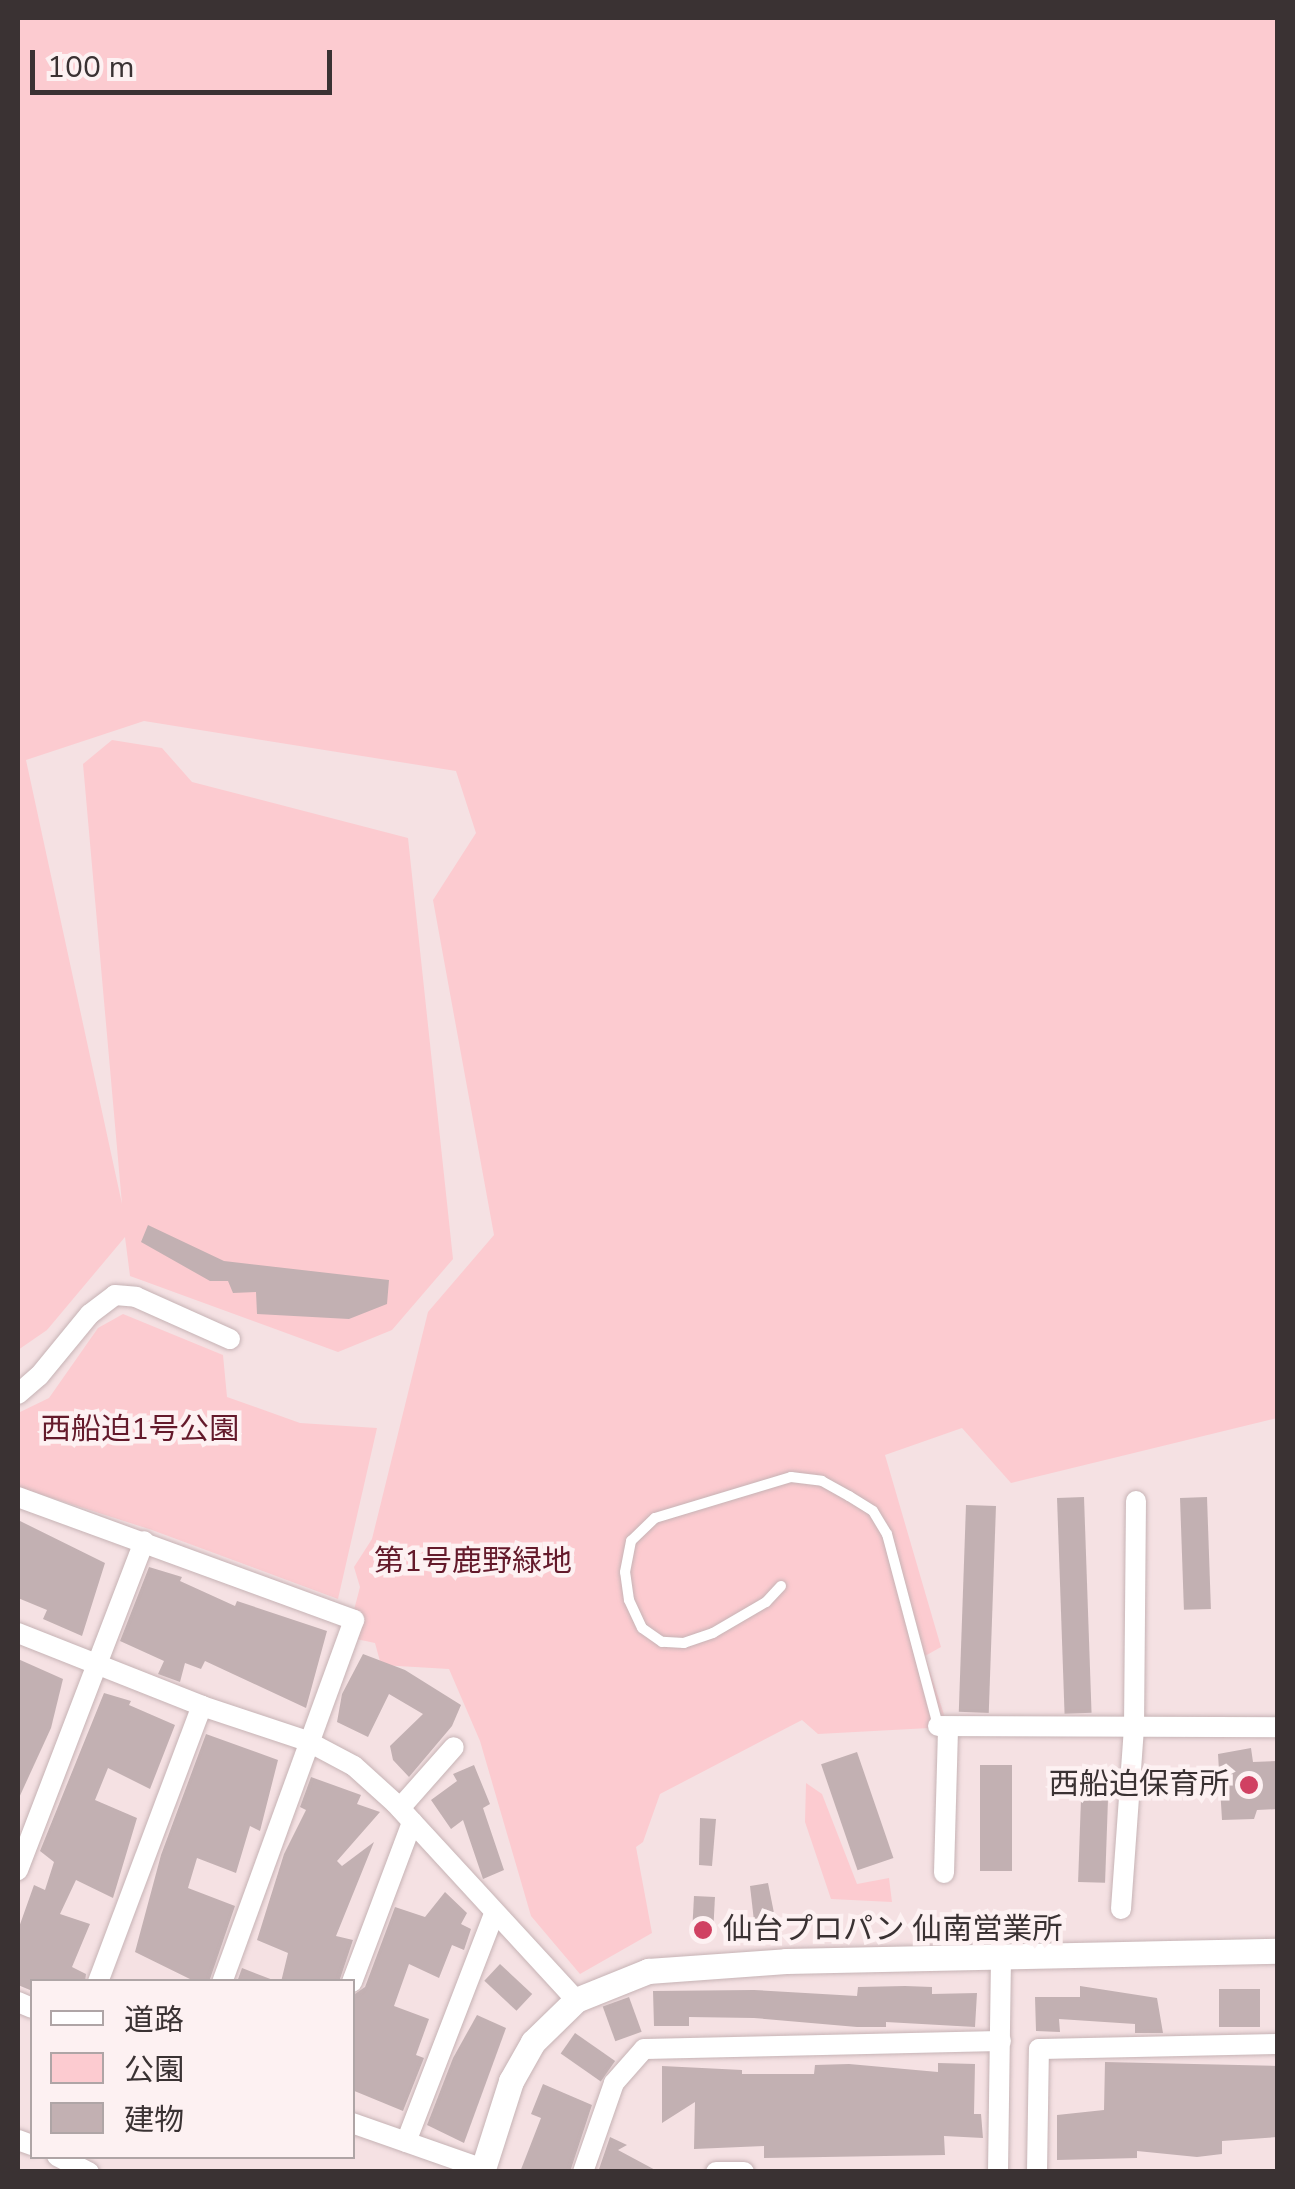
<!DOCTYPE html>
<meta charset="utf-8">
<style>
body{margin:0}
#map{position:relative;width:1295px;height:2189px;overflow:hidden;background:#f5e1e3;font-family:"Nunito Sans","Noto Sans JP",sans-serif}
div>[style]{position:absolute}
.green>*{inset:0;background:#fccbd0}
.building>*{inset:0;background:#c2b0b2;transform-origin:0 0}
.roads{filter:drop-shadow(0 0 2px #c6b3b5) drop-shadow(0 0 2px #c6b3b5)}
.service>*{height:10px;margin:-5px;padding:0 5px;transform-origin:5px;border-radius:5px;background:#fff}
.minor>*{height:20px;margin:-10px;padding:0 10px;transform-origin:10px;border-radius:10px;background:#fff}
.tertiary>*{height:25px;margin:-12.5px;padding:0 12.5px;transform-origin:12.5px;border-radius:12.5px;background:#fff}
.dots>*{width:28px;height:28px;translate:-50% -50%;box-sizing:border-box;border:5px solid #fdf1f2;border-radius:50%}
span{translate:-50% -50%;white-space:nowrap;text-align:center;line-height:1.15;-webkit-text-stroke:9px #fdf1f2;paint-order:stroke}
.park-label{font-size:30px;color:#641a2b}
.poi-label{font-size:30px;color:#3a3233}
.right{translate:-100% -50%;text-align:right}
.left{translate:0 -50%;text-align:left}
.frame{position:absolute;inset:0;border:20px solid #3a3233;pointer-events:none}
.legend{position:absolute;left:30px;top:1979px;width:325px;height:180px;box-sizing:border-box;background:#fdf1f2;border:2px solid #afa5a6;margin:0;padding:12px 18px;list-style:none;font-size:30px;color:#3a3233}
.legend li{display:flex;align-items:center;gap:20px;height:50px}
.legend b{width:50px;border:2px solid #afa5a6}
.scale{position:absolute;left:30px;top:50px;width:302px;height:45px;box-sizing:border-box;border:5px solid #3a3233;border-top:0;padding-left:12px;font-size:30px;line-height:35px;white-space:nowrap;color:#3a3233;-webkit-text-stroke:8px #fdf1f2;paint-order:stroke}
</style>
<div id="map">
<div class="green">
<div style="clip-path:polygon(18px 18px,1277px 18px,1277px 1418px,1011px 1483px,962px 1428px,885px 1455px,941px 1647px,925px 1656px,948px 1727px,818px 1734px,802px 1720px,660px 1794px,643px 1842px,636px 1847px,652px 1933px,580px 1974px,531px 1916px,480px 1741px,449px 1669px,381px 1665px,375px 1643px,347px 1637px,360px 1587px,354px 1567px,372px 1539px,428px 1312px,494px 1235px,433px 900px,476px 833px,456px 771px,144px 721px,26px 760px,122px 1204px,83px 764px,112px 740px,162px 748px,192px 782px,408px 838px,453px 1259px,392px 1330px,338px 1352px,130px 1276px,125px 1237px,47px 1330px,18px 1350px)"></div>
<div style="clip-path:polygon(123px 1314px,223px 1355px,227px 1397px,300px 1423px,377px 1428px,338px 1599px,152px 1530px,18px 1487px,18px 1413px,49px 1398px,98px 1328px)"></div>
<div style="clip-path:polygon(806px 1783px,822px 1794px,857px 1884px,889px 1878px,892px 1902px,831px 1899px,805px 1822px)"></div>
</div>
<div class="building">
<div style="clip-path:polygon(148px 1225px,224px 1261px,389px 1280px,387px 1304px,349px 1319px,257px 1314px,256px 1292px,233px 1293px,228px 1281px,210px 1281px,141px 1242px)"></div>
<div style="left:1084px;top:1497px;width:216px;height:27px;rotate:88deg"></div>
<div style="left:1207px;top:1497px;width:112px;height:27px;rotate:88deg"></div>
<div style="left:966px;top:1505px;width:30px;height:207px;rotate:2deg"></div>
<div style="clip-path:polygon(18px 1520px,105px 1563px,82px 1636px,43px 1619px,47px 1610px,18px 1598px)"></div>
<div style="clip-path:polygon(149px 1567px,182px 1577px,180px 1581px,235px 1606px,237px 1601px,327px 1631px,306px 1708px,205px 1661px,201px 1669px,185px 1663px,180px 1682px,158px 1674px,164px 1661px,120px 1641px)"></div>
<div style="clip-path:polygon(363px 1654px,405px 1670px,461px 1705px,452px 1726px,409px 1777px,393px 1760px,390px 1746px,423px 1714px,389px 1694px,368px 1737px,337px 1722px,342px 1694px)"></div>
<div style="clip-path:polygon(18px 1659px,63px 1679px,51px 1728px,18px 1800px)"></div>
<div style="clip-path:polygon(104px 1693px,131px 1701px,129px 1705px,175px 1725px,150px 1789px,108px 1768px,95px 1800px,137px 1818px,113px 1898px,76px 1880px,60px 1914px,90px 1924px,72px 1967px,86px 1974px,85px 1982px,32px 1982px,30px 1990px,18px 1985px,18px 1930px,34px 1885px,45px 1890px,54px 1862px,40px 1851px)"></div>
<div style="clip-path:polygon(206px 1734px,278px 1760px,260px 1831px,250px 1826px,236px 1873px,197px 1858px,188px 1888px,235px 1906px,209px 1982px,196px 1982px,135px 1952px,161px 1855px)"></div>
<div style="clip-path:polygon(1251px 1748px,1253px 1762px,1278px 1761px,1278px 1809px,1257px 1810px,1254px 1819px,1222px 1820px,1218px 1754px)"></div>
<div style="left:857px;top:1752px;width:112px;height:38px;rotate:71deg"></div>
<div style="clip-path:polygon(474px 1765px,490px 1804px,483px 1808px,504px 1870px,483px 1879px,463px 1820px,451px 1829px,431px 1800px,457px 1781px,453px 1774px)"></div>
<div style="left:980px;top:1765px;width:32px;height:106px"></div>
<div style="left:1082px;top:1770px;width:27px;height:112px;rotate:2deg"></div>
<div style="clip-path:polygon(311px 1777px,361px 1795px,357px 1804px,380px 1812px,337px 1861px,342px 1866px,374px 1842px,336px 1936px,353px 1940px,339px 1982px,281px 1982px,288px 1953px,257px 1940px,284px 1854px,306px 1810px,300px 1807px)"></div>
<div style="clip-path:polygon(700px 1818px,716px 1819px,712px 1866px,699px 1865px)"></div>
<div style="clip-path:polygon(768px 1883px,775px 1918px,754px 1921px,750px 1886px)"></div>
<div style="clip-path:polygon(445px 1892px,467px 1913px,461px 1924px,471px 1929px,464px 1950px,452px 1945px,439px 1978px,409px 1964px,394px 2006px,429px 2019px,416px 2055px,424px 2058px,403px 2111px,352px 2090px,352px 1996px,365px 1987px,395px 1907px,425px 1917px)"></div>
<div style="left:694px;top:1896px;width:21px;height:41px;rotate:3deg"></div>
<div style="left:500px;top:1964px;width:44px;height:23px;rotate:43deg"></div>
<div style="clip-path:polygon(242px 1968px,273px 1980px,273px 1982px,237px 1982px)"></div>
<div style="clip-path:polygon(905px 1986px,932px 1987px,932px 1994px,977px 1993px,975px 2027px,886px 2022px,886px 2027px,857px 2027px,754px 2018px,689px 2017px,689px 2026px,654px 2026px,653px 1991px,754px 1990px,857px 1996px,858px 1987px)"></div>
<div style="clip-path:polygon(1080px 1986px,1157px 1998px,1163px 2033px,1135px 2033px,1135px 2024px,1059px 2019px,1060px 2032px,1036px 2031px,1035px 1997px,1080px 1997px)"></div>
<div style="left:1219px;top:1989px;width:41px;height:38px"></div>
<div style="left:629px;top:1997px;width:37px;height:28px;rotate:70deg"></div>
<div style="clip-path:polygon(477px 2015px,506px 2028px,464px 2143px,427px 2125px,453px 2058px)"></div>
<div style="left:575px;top:2033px;width:49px;height:25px;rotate:35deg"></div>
<div style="clip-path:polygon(1105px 2062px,1278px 2066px,1278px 2137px,1222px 2141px,1222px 2154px,1197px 2157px,1137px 2151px,1137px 2158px,1057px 2160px,1057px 2115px,1104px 2110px)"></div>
<div style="clip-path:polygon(938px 2063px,975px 2064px,974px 2114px,981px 2114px,983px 2138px,944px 2136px,945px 2155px,764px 2158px,764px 2146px,694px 2149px,695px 2102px,662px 2123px,662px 2066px,742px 2070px,742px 2074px,814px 2074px,815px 2065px,849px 2064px,938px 2072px)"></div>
<div style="clip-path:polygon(543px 2084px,592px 2105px,570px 2172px,520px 2172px,541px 2118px,531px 2114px)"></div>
<div style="clip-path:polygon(610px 2137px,627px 2145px,618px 2150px,659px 2172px,598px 2172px)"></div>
</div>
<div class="roads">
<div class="service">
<div style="left:781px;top:1586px;width:22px;rotate:133deg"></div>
<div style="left:766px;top:1602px;width:61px;rotate:149.7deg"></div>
<div style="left:713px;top:1633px;width:31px;rotate:161deg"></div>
<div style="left:684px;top:1643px;width:22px;rotate:-177deg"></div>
<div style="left:662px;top:1642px;width:24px;rotate:-145deg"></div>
<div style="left:642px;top:1628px;width:31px;rotate:-115deg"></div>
<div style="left:629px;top:1600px;width:28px;rotate:-98deg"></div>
<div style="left:625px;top:1572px;width:32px;rotate:-79deg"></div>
<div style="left:631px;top:1541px;width:33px;rotate:-44deg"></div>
<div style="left:655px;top:1518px;width:142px;rotate:-16.8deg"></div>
<div style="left:791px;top:1477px;width:31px;rotate:7deg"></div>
<div style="left:822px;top:1481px;width:31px;rotate:29deg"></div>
<div style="left:849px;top:1496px;width:28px;rotate:32deg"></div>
<div style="left:873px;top:1511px;width:27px;rotate:59deg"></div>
<div style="left:887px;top:1534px;width:199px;rotate:75.1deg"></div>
</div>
<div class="minor">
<div style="left:18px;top:1394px;width:28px;rotate:-41deg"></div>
<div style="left:39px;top:1376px;width:80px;rotate:-50.6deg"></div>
<div style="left:90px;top:1314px;width:31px;rotate:-37deg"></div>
<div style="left:115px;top:1295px;width:21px;rotate:5deg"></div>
<div style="left:136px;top:1297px;width:103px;rotate:24.1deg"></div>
<div style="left:18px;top:1497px;width:358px;rotate:20.1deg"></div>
<div style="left:354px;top:1620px;width:385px;rotate:110deg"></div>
<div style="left:18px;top:1633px;width:198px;rotate:21.6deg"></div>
<div style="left:202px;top:1706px;width:111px;rotate:18.4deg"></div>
<div style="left:307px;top:1741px;width:53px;rotate:28deg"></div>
<div style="left:354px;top:1766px;width:55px;rotate:42.1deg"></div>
<div style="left:395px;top:1803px;width:268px;rotate:47.4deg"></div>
<div style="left:938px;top:1726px;width:340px;rotate:0.2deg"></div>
<div style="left:400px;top:1808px;width:81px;rotate:-48.5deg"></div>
<div style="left:18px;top:1870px;width:352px;rotate:-69deg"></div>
<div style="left:944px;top:1873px;width:146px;rotate:-88.4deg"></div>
<div style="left:1121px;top:1909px;width:181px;rotate:-85.9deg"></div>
<div style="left:1134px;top:1728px;width:227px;rotate:-89.5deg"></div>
<div style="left:98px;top:1982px;width:295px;rotate:-69.4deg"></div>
<div style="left:352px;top:1982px;width:171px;rotate:-69.4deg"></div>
<div style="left:18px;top:2002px;width:15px;rotate:23deg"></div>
<div style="left:352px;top:2123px;width:139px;rotate:19.3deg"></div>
<div style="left:18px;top:2140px;width:15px;rotate:20deg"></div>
<div style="left:406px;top:2142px;width:244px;rotate:-68.9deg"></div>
<div style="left:57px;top:2156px;width:36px;rotate:27deg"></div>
<div style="left:583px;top:2172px;width:94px;rotate:-70.8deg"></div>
<div style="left:614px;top:2083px;width:45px;rotate:-48.6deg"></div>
<div style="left:644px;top:2049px;width:357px;rotate:-1.3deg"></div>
<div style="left:716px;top:2172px;width:28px"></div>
<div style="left:998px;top:2172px;width:215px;rotate:-89.2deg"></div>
<div style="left:1037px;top:2172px;width:123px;rotate:-89.1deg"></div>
<div style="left:1039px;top:2049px;width:239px;rotate:-1.2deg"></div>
</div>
<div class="tertiary">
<div style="left:482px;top:2172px;width:96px;rotate:-72.3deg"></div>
<div style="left:511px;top:2081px;width:45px;rotate:-60.6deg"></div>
<div style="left:533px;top:2042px;width:60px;rotate:-44.3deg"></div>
<div style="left:576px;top:2000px;width:78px;rotate:-21.9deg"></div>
<div style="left:648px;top:1971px;width:138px;rotate:-4.1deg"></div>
<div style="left:786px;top:1961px;width:492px;rotate:-1.2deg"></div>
</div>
</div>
<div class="dots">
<div style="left:1249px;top:1785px;background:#d04162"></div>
<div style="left:703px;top:1930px;background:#d04162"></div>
</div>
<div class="park-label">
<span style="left:140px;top:1430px">西船迫1号公園</span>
<span style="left:473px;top:1562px">第1号鹿野緑地</span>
</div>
<div class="poi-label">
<span class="right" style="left:1229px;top:1785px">西船迫保育所</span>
<span class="left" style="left:723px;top:1930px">仙台プロパン 仙南営業所</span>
</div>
<div class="frame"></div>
<ul class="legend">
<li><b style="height:12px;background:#fff"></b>道路</li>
<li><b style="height:28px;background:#fccbd0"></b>公園</li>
<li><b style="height:28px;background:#c2b0b2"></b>建物</li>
</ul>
<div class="scale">100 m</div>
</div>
